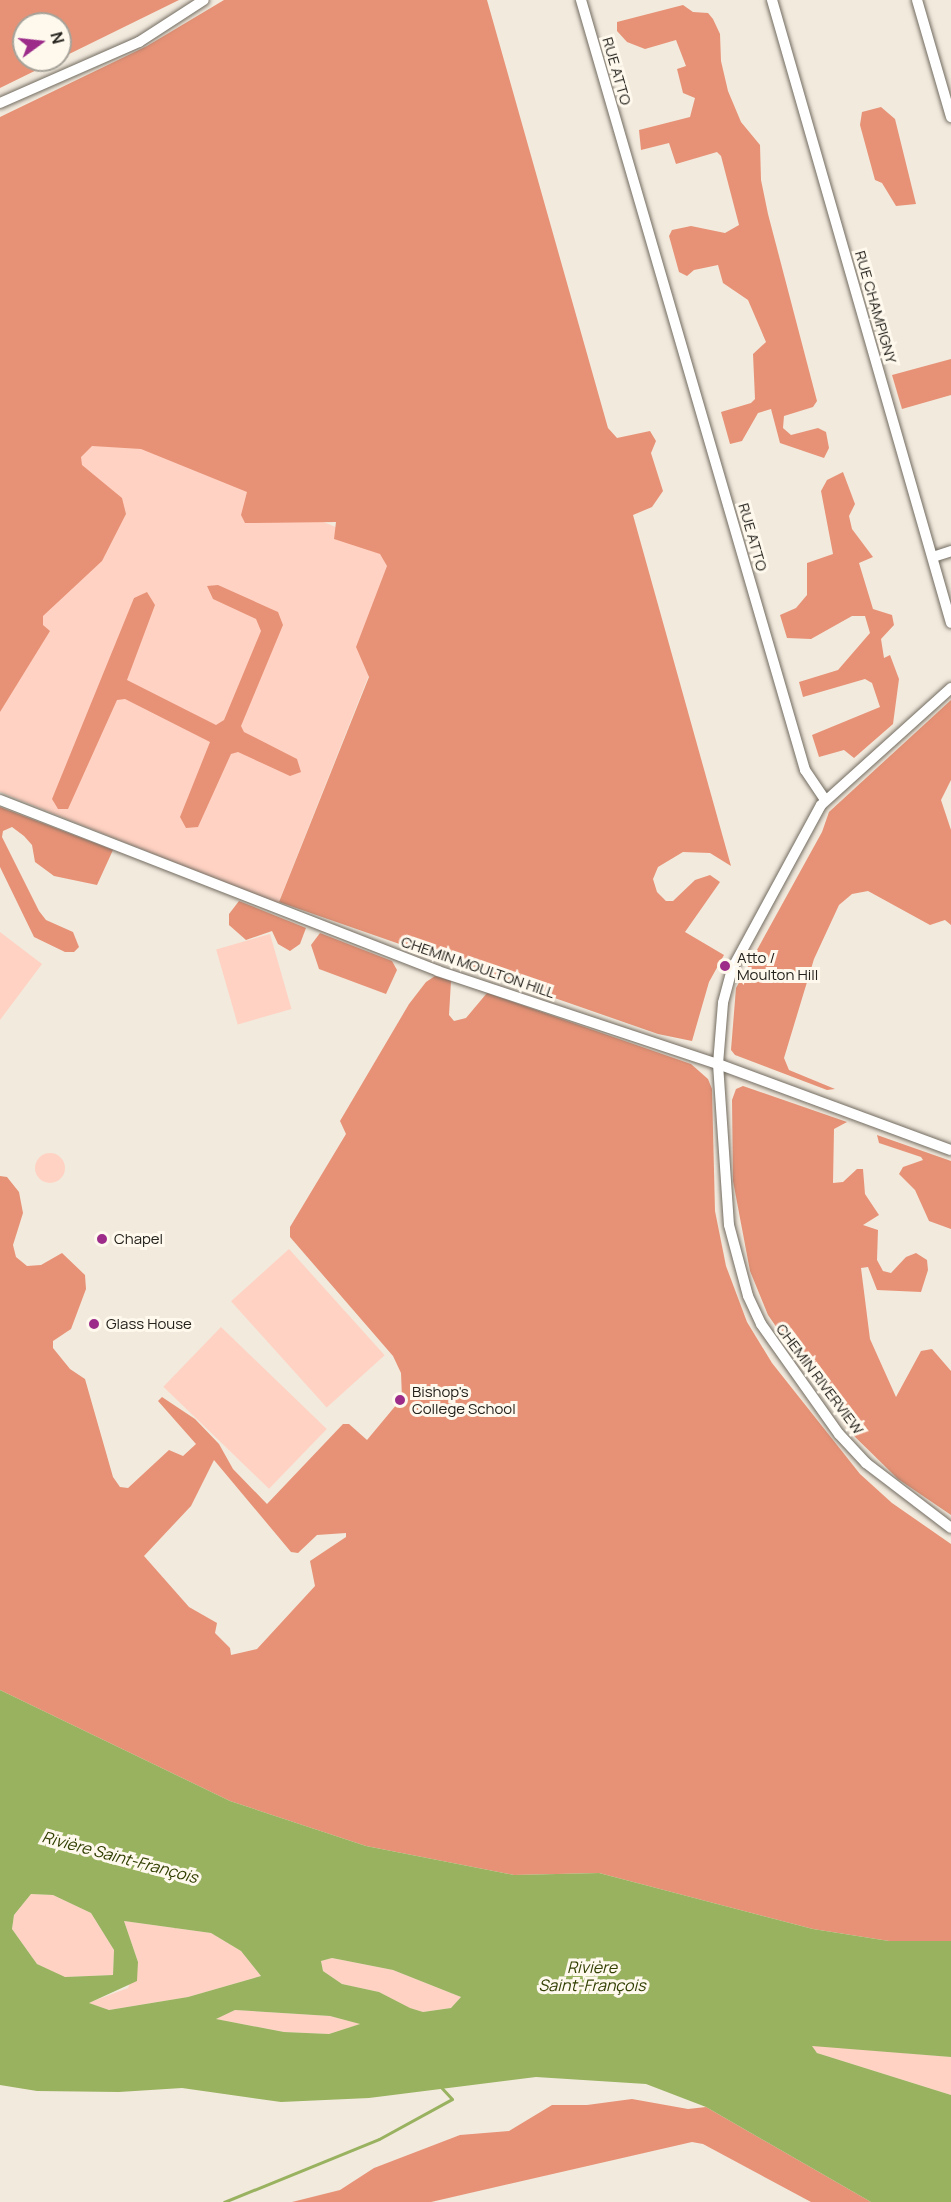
<!DOCTYPE html>
<meta charset="utf-8">
<style>
body{margin:0}
#map{position:relative;width:951px;height:2202px;overflow:hidden;background:#f2eadd;font-family:Manrope,sans-serif}
div>[style]{position:absolute}
.green>*{inset:0;background:#ffd2c3;transform-origin:0 0}
.round{border-radius:50%}
.forest>*{inset:0;background:#e79276}
.water>*{inset:0;background:#99b260}
.stream>*{height:3px;margin:-1.5px;padding:0 1.5px;transform-origin:1.5px;border-radius:1.5px;background:#99b260}
.roads{filter:drop-shadow(0 0 2px #726b60) drop-shadow(0 0 2px #726b60)}
.minor>*{height:10px;margin:-5px;padding:0 5px;transform-origin:5px;border-radius:5px;background:#fff}
.dots>*{width:16px;height:16px;translate:-50% -50%;box-sizing:border-box;border:3px solid #fef8ed;border-radius:50%}
span{translate:-50% -50%;white-space:nowrap;text-align:center;line-height:1.15;-webkit-text-stroke:6px #fef8ed;paint-order:stroke}
.street-label{font-size:15px;color:#23211c}
.poi-label{font-size:15px;color:#23211c}
.left{translate:0 -50%;text-align:left}
.water-label{font-size:16px;color:#303e00;font-style:italic}
.north{position:absolute;left:12px;top:12px;width:60px;height:60px;box-sizing:border-box;background:#fef8ed;border:2px solid #a6a299;border-radius:50%;rotate:75deg;font-size:16px;font-weight:700;line-height:24px;text-align:center;color:#23211c}
.north::after{content:'';display:block;margin:auto;width:21px;height:27px;background:#9c2b89;clip-path:polygon(50% 0,100% 100%,50% 72%,0 100%)}
</style>
<div id="map">
<div class="green">
<div style="clip-path:polygon(83px 425px,415px 559px,278px 904px,0 792px,0 633px)"></div>
<div style="clip-path:polygon(0 932px,42px 964px,0 1020px)"></div>
<div style="left:270px;top:934px;width:78px;height:56px;rotate:74deg"></div>
<div class="round" style="left:35px;top:1153px;width:30px;height:30px"></div>
<div style="left:289px;top:1249px;width:143px;height:78px;rotate:48deg"></div>
<div style="left:221px;top:1327px;width:147px;height:83px;rotate:44deg"></div>
<div style="clip-path:polygon(31px 1894px,53px 1895px,91px 1913px,114px 1950px,113px 1975px,64px 1977px,37px 1964px,12px 1929px,14px 1915px)"></div>
<div style="clip-path:polygon(124px 1921px,211px 1933px,241px 1951px,261px 1976px,188px 1997px,109px 2010px,88px 2003px,128px 1988px,138px 1962px)"></div>
<div style="clip-path:polygon(332px 1958px,393px 1970px,461px 1997px,451px 2008px,423px 2012px,409px 2008px,379px 1992px,342px 1984px,323px 1971px,321px 1961px)"></div>
<div style="clip-path:polygon(235px 2010px,330px 2016px,361px 2024px,329px 2034px,284px 2032px,215px 2019px)"></div>
<div style="clip-path:polygon(811px 2045px,951px 2057px,951px 2095px,817px 2053px)"></div>
</div>
<div class="forest">
<div style="clip-path:polygon(evenodd,0 0,179px 0,0 88px,0 0,24px 24px,60px 24px,60px 60px,24px 60px,24px 24px)"></div>
<div style="clip-path:polygon(224px 0,487px 0,608px 428px,617px 438px,650px 431px,656px 441px,651px 453px,663px 491px,652px 507px,633px 515px,731px 866px,710px 853px,683px 852px,658px 867px,653px 879px,657px 892px,666px 901px,673px 901px,695px 880px,710px 875px,720px 882px,685px 932px,724px 955px,709px 982px,692px 1041px,658px 1034px,279px 902px,369px 677px,356px 647px,387px 566px,380px 554px,334px 539px,336px 522px,245px 523px,241px 515px,247px 492px,141px 449px,92px 446px,81px 457px,82px 465px,122px 498px,126px 514px,102px 561px,43px 616px,43px 625px,50px 631px,0 712px,0 117px,147px 46px)"></div>
<div style="clip-path:polygon(683px 5px,693px 12px,708px 13px,713px 19px,720px 34px,721px 61px,728px 91px,741px 122px,760px 145px,761px 180px,768px 214px,817px 401px,813px 407px,784px 416px,783px 428px,791px 435px,818px 428px,826px 432px,829px 448px,824px 458px,780px 443px,771px 409px,758px 413px,742px 441px,730px 444px,721px 412px,751px 403px,755px 399px,753px 354px,766px 342px,748px 300px,723px 283px,718px 265px,694px 270px,687px 276px,679px 272px,669px 236px,672px 230px,691px 226px,725px 233px,739px 225px,721px 156px,717px 152px,676px 164px,669px 143px,641px 150px,639px 130px,690px 117px,695px 98px,683px 93px,677px 69px,686px 66px,676px 40px,645px 49px,627px 42px,617px 31px,617px 22px)"></div>
<div style="clip-path:polygon(881px 107px,895px 119px,916px 204px,896px 206px,882px 183px,875px 180px,860px 125px,862px 112px)"></div>
<div style="clip-path:polygon(951px 359px,951px 395px,902px 409px,892px 375px)"></div>
<div style="clip-path:polygon(843px 472px,855px 504px,849px 516px,852px 529px,873px 557px,859px 563px,873px 609px,892px 615px,894px 625px,881px 639px,884px 658px,890px 655px,899px 679px,893px 724px,854px 758px,844px 750px,819px 757px,812px 735px,880px 707px,872px 683px,865px 679px,803px 697px,799px 682px,838px 670px,870px 633px,865px 616px,852px 616px,811px 639px,787px 638px,780px 615px,796px 608px,807px 595px,807px 563px,833px 554px,821px 491px,827px 480px)"></div>
<div style="clip-path:polygon(218px 585px,278px 612px,283px 625px,241px 726px,244px 732px,297px 759px,301px 772px,290px 776px,238px 752px,231px 754px,198px 827px,186px 828px,180px 817px,210px 742px,125px 699px,117px 700px,68px 809px,58px 809px,52px 799px,134px 598px,147px 592px,155px 605px,127px 680px,216px 725px,224px 720px,261px 631px,256px 619px,213px 599px,207px 586px)"></div>
<div style="clip-path:polygon(951px 700px,951px 780px,941px 800px,951px 830px,951px 925px,945px 920px,930px 925px,868px 891px,852px 894px,839px 905px,814px 959px,784px 1058px,789px 1070px,835px 1089px,827px 1090px,735px 1055px,731px 1050px,736px 988px,822px 832px,829px 812px)"></div>
<div style="clip-path:polygon(0 807px,113px 850px,97px 885px,54px 876px,35px 862px,32px 845px,24px 836px,12px 827px,3px 831px,2px 837px,39px 911px,46px 920px,73px 932px,79px 947px,74px 952px,65px 952px,34px 937px,0 867px)"></div>
<div style="clip-path:polygon(239px 901px,306px 928px,300px 944px,290px 951px,278px 944px,272px 931px,246px 940px,229px 925px,229px 914px)"></div>
<div style="clip-path:polygon(320px 933px,392px 961px,397px 970px,386px 994px,319px 969px,311px 945px)"></div>
<div style="clip-path:polygon(evenodd,435px 976px,451px 981px,449px 1015px,454px 1021px,466px 1018px,487px 993px,691px 1064px,708px 1079px,712px 1089px,715px 1211px,726px 1266px,747px 1322px,772px 1363px,860px 1474px,892px 1503px,951px 1544px,951px 1941px,889px 1941px,813px 1929px,599px 1873px,514px 1875px,366px 1846px,230px 1801px,0 1690px,0 1176px,7px 1177px,19px 1192px,23px 1213px,13px 1245px,16px 1257px,27px 1266px,41px 1265px,62px 1253px,85px 1275px,86px 1289px,71px 1329px,53px 1341px,53px 1348px,70px 1369px,85px 1379px,113px 1477px,120px 1487px,128px 1488px,169px 1450px,183px 1456px,196px 1444px,158px 1401px,162px 1397px,195px 1419px,219px 1444px,233px 1469px,267px 1504px,343px 1424px,349px 1424px,367px 1440px,402px 1398px,401px 1373px,393px 1356px,290px 1237px,290px 1227px,346px 1134px,340px 1121px,409px 1004px,426px 982px,435px 976px,214px 1460px,291px 1552px,298px 1553px,317px 1535px,346px 1533px,346px 1537px,310px 1561px,315px 1586px,257px 1649px,231px 1655px,230px 1648px,215px 1633px,217px 1623px,189px 1607px,144px 1556px,191px 1506px,214px 1460px)"></div>
<div style="clip-path:polygon(743px 1086px,847px 1122px,834px 1129px,833px 1183px,843px 1182px,857px 1169px,863px 1169px,865px 1194px,879px 1215px,863px 1225px,878px 1230px,877px 1260px,883px 1271px,891px 1273px,906px 1257px,916px 1253px,927px 1260px,928px 1270px,921px 1292px,877px 1290px,868px 1267px,861px 1268px,870px 1339px,896px 1397px,921px 1351px,932px 1349px,951px 1371px,951px 1515px,898px 1479px,847px 1429px,768px 1315px,750px 1271px,733px 1181px,732px 1100px,736px 1089px)"></div>
<div style="clip-path:polygon(877px 1135px,951px 1161px,951px 1229px,929px 1221px,915px 1190px,899px 1174px,903px 1167px,923px 1160px,921px 1157px,879px 1143px)"></div>
<div style="clip-path:polygon(632px 2099px,688px 2109px,706px 2107px,871px 2202px,811px 2202px,703px 2144px,692px 2142px,431px 2202px,292px 2202px,340px 2190px,374px 2168px,460px 2135px,509px 2131px,552px 2105px,587px 2105px)"></div>
</div>
<div class="water">
<div style="clip-path:polygon(evenodd,0 1690px,230px 1801px,366px 1846px,514px 1875px,599px 1873px,813px 1929px,889px 1941px,951px 1941px,951px 2057px,812px 2046px,817px 2053px,951px 2095px,951px 2202px,871px 2202px,706px 2107px,646px 2084px,536px 2077px,369px 2098px,281px 2102px,182px 2088px,119px 2092px,37px 2091px,0 2085px,0 1690px,31px 1894px,53px 1895px,91px 1913px,114px 1950px,113px 1975px,65px 1977px,37px 1964px,12px 1929px,14px 1915px,31px 1894px,0 1690px,124px 1921px,211px 1933px,241px 1951px,261px 1976px,188px 1997px,109px 2010px,89px 2003px,137px 1981px,138px 1962px,124px 1921px,0 1690px,332px 1958px,393px 1970px,461px 1997px,451px 2008px,423px 2012px,410px 2008px,379px 1992px,342px 1984px,323px 1971px,321px 1961px,332px 1958px,0 1690px,235px 2010px,330px 2016px,360px 2024px,329px 2034px,284px 2032px,216px 2019px,235px 2010px)"></div>
</div>
<div class="stream">
<div style="left:224px;top:2202px;width:167px;rotate:-22.1deg"></div>
<div style="left:379px;top:2139px;width:83px;rotate:-28.7deg"></div>
<div style="left:452px;top:2099px;width:18px;rotate:-133deg"></div>
</div>
<div class="roads">
<div class="minor">
<div style="left:581px;top:0;width:802px;rotate:73.78deg"></div>
<div style="left:805px;top:770px;width:36px;rotate:56deg"></div>
<div style="left:772px;top:0;width:648px;rotate:73.97deg"></div>
<div style="left:917px;top:0;width:122px;rotate:73.8deg"></div>
<div style="left:0;top:103px;width:152px;rotate:-23.7deg"></div>
<div style="left:139px;top:42px;width:77px;rotate:-32.9deg"></div>
<div style="left:933px;top:557px;width:19px;rotate:-18deg"></div>
<div style="left:951px;top:688px;width:175px;rotate:138deg"></div>
<div style="left:821px;top:805px;width:187px;rotate:118.5deg"></div>
<div style="left:732px;top:969px;width:35px;rotate:105deg"></div>
<div style="left:723px;top:1003px;width:61px;rotate:94.7deg"></div>
<div style="left:718px;top:1064px;width:161px;rotate:86.1deg"></div>
<div style="left:729px;top:1225px;width:73px;rotate:75deg"></div>
<div style="left:748px;top:1296px;width:31px;rotate:65deg"></div>
<div style="left:761px;top:1324px;width:135px;rotate:54.7deg"></div>
<div style="left:839px;top:1434px;width:40px;rotate:47deg"></div>
<div style="left:866px;top:1463px;width:107px;rotate:37.4deg"></div>
<div style="left:0;top:800px;width:470px;rotate:21.3deg"></div>
<div style="left:438px;top:971px;width:295px;rotate:18.4deg"></div>
<div style="left:718px;top:1064px;width:248px;rotate:20.3deg"></div>
</div>
</div>
<div class="dots">
<div style="left:725px;top:966px;background:#9c2b89"></div>
<div style="left:102px;top:1239px;background:#9c2b89"></div>
<div style="left:94px;top:1324px;background:#9c2b89"></div>
<div style="left:400px;top:1400px;background:#9c2b89"></div>
</div>
<div class="street-label">
<span style="left:617px;top:71px;rotate:74deg">RUE ATTO</span>
<span style="left:876px;top:307px;rotate:74deg">RUE CHAMPIGNY</span>
<span style="left:753px;top:537px;rotate:74deg">RUE ATTO</span>
<span style="left:478px;top:967px;rotate:19deg">CHEMIN MOULTON HILL</span>
<span style="left:820px;top:1379px;rotate:53deg">CHEMIN RIVERVIEW</span>
</div>
<div class="poi-label">
<span class="left" style="left:737px;top:966px">Atto /<br>Moulton Hill</span>
<span class="left" style="left:114px;top:1239px">Chapel</span>
<span class="left" style="left:106px;top:1324px">Glass House</span>
<span class="left" style="left:412px;top:1400px">Bishop's<br>College School</span>
</div>
<div class="water-label">
<span style="left:120px;top:1857px;rotate:15deg">Rivière Saint-François</span>
<span style="left:592px;top:1976px">Rivière<br>Saint-François</span>
</div>
<div class="north">N</div>
</div>
